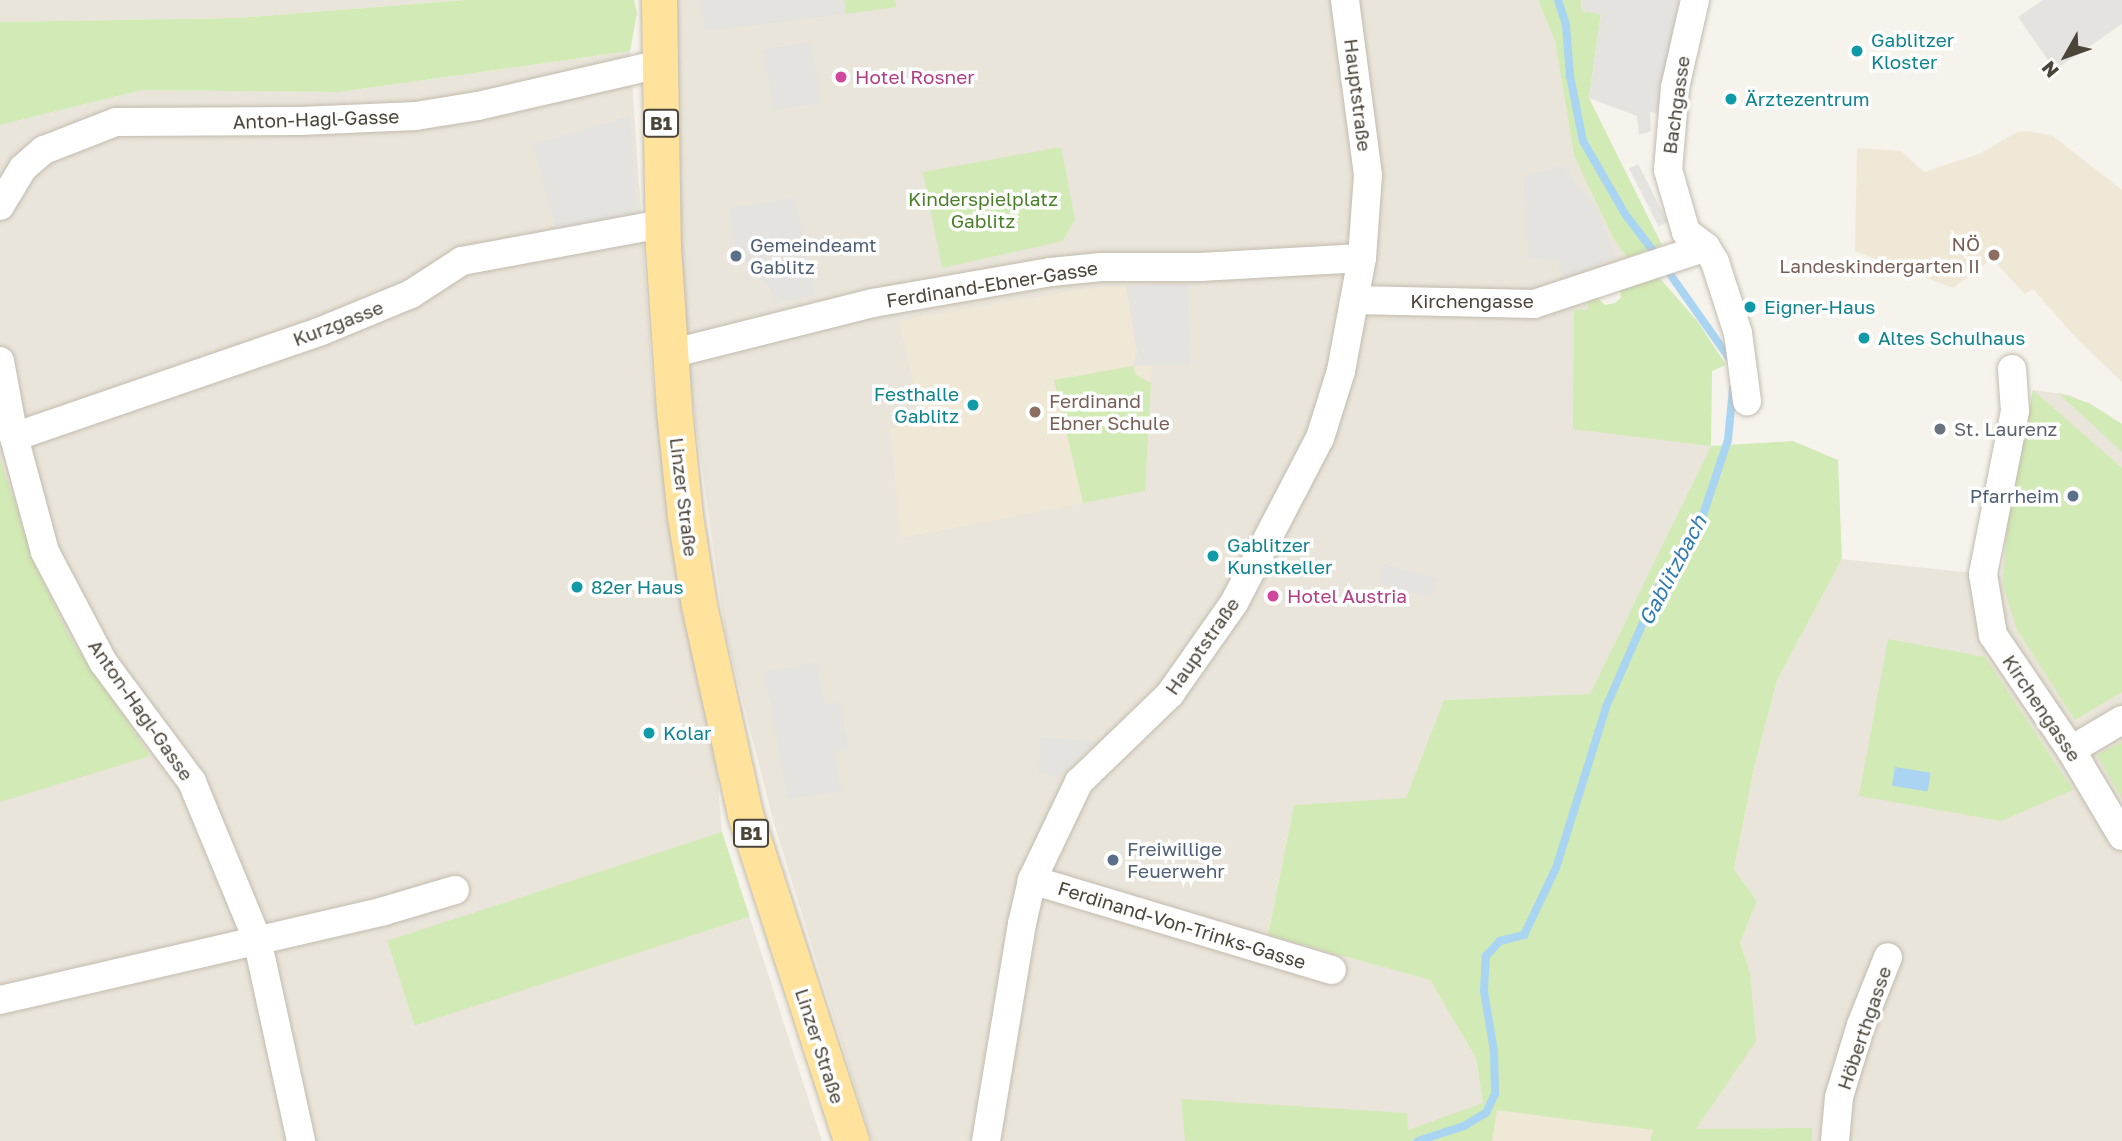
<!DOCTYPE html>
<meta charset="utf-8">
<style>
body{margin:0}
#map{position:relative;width:2122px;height:1141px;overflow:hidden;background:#f6f3ec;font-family:"Golos Text",sans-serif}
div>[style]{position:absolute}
.residential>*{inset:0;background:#eae5da}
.education>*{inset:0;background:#efe8d6}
.green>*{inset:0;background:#d2eab5;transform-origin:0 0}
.parking>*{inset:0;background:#e5e3e0;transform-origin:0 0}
.water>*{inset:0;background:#a9d4f2;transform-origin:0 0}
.stream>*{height:8px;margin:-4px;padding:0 4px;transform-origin:4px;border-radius:4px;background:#a9d4f2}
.roads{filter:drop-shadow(0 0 2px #c2bbae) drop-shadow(0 0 2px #c2bbae)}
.minor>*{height:28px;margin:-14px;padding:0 14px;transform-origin:14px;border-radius:14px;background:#fff}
.major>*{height:35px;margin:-17.5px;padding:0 17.5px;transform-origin:17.5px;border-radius:17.5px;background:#ffe39c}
.dots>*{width:19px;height:19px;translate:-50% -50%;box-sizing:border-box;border:4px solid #fff;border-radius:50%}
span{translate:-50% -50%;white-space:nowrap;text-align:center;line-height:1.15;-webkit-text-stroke:7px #fff;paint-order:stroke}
.shield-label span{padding:2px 5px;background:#fff;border:2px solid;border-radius:5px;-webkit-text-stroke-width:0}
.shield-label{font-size:18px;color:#4b4439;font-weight:700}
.culture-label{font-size:19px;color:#0d838f}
.left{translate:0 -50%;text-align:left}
.right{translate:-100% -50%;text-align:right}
.hotel-label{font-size:19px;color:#b23c85}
.street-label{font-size:19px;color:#4b4439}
.park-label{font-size:19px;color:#4a7f2a}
.education-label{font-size:19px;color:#785e54}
.service-label{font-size:19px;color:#4e5e75}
.worship-label{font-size:19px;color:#5b616d}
.water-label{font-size:21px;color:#2e7ab2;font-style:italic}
.north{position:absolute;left:2031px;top:21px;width:70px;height:70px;-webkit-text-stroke:5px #fff;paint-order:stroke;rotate:230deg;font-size:19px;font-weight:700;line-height:28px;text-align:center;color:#4b4439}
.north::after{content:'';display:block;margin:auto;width:24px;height:32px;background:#4b4439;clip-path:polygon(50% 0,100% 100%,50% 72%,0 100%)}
</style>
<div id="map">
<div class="residential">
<div style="clip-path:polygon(0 0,465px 0,238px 18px,0 22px)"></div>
<div style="clip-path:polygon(673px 0,1538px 0,1555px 41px,1574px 156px,1613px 238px,1627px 258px,1587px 273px,1587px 311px,1711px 446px,1590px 695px,1444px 700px,1406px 799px,1294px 805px,1268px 935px,1430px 980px,1476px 1058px,1483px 1102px,1497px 1109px,1654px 1130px,1750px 972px,1740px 943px,1757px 901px,1734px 869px,1754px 768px,1777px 680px,1842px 559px,2001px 576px,2008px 520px,2033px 390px,2070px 395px,2122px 424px,2122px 1141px,872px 1141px,773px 820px,725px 631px,692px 397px,675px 189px)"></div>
<div style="clip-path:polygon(630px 51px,652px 374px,679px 577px,715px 751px,722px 832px,822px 1141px,0 1141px,0 125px,142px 90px,339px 92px)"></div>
</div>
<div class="education">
<div style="clip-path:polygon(2028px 131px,2053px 136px,2122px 190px,2122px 382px,2076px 338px,2033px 289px,2025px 294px,1992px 259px,1953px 288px,1855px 251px,1857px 148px,1901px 151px,1924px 172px,1979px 154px,2017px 132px)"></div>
<div style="clip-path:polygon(1188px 283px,1190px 365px,1152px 366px,1145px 491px,901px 538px,890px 429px,923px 422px,899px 321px,1089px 288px)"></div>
<div style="clip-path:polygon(1497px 1110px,1654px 1130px,1650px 1141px,1492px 1141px)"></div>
</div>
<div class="green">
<div style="clip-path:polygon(465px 0,634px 0,637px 13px,630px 51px,339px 92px,142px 90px,0 125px,0 22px,238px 18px)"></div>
<div style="clip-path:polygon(844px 0,895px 0,896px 7px,846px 14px)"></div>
<div style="clip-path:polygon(1538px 0,1581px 0,1582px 11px,1601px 14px,1589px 98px,1662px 245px,1627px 258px,1613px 238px,1574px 156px,1555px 41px)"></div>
<div style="clip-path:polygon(1061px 147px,1075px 219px,1063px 241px,942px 268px,923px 172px)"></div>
<div style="clip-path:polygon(1657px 275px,1698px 322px,1726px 365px,1712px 371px,1711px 446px,1793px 441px,1838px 460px,1842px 559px,1777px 680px,1754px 768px,1734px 869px,1757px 901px,1740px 943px,1750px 972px,1756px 1041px,1696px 1129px,1812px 1128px,1812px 1141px,1650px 1141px,1653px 1130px,1497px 1110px,1492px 1141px,1185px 1141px,1181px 1099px,1407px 1113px,1408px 1130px,1483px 1103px,1476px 1058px,1430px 980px,1268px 935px,1294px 805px,1406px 798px,1444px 700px,1590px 694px,1711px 446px,1573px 429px,1574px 310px,1587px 310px,1588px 299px,1596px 296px,1605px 305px,1615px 303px,1621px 298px,1620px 289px)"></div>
<div style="clip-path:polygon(1133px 366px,1136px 375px,1151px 383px,1145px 491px,1083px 503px,1054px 380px)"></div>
<div style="clip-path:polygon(2033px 390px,2122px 468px,2122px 692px,2075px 720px,2017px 630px,2003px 585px,2008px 520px)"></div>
<div style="clip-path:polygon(2058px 393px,2089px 403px,2122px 424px,2122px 452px)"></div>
<div style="clip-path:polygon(0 459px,38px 571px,69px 636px,150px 756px,0 802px)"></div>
<div style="clip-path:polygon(1888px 639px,1985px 657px,2073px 790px,2001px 821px,1859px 796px)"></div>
<div style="clip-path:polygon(2122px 742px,2122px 799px,2097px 755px)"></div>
<div style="left:722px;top:832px;width:89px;height:352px;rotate:72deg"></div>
</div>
<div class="parking">
<div style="clip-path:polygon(701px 0,844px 0,846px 14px,705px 31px)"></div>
<div style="clip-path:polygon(1581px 0,1679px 0,1657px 113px,1650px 112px,1651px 131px,1639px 135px,1637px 116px,1589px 98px,1601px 14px,1582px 11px)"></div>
<div style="clip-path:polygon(2043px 0,2122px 0,2122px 24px,2055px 70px,2018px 17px)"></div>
<div style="left:811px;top:42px;width:62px;height:48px;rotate:81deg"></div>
<div style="clip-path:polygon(630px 116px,638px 218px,557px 234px,533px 144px)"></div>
<div style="left:1638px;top:164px;width:65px;height:10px;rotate:63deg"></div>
<div style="clip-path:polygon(1562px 165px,1598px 209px,1615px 257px,1566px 280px,1556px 261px,1528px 258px,1523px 177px)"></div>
<div style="clip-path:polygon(795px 198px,815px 295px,776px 304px,769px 287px,734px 246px,730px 208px)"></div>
<div style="clip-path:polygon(1188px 283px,1190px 365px,1133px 366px,1137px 352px,1126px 286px)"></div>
<div style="left:1384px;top:564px;width:55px;height:20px;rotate:15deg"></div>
<div style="clip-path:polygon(817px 662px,825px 705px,840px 702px,849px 749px,834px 752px,841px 791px,788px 799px,764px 672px)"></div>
<div style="clip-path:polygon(1041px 737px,1096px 741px,1058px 778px,1038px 772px)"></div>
</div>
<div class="water">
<div style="left:1895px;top:767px;width:36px;height:19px;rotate:9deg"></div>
</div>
<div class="stream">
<div style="left:1558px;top:0;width:26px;rotate:72deg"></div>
<div style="left:1566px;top:25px;width:51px;rotate:85.5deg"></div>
<div style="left:1570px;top:76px;width:66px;rotate:78.7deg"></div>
<div style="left:1583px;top:141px;width:84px;rotate:60.1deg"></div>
<div style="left:1625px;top:214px;width:53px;rotate:52.7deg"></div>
<div style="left:1665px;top:267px;width:116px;rotate:54.8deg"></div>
<div style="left:1418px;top:1141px;width:48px;rotate:-18.1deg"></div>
<div style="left:1464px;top:1126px;width:26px;rotate:-31deg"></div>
<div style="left:1486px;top:1113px;width:21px;rotate:-65deg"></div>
<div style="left:1495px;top:1094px;width:43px;rotate:-91.3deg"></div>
<div style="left:1494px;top:1051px;width:61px;rotate:-99.5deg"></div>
<div style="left:1484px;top:991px;width:35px;rotate:-87deg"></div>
<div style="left:1486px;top:956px;width:21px;rotate:-47deg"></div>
<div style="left:1500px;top:941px;width:25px;rotate:-14deg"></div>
<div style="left:1524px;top:935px;width:74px;rotate:-64.5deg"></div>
<div style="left:1556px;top:868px;width:169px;rotate:-72.7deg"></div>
<div style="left:1606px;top:707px;width:132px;rotate:-66.3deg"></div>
<div style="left:1659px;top:586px;width:84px;rotate:-58.2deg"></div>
<div style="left:1703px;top:515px;width:79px;rotate:-71.6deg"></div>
<div style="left:1728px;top:440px;width:52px;rotate:-84.5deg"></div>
</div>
<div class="roads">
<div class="minor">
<div style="left:1695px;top:0;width:89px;rotate:102.9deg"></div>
<div style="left:1675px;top:87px;width:83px;rotate:94.8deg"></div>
<div style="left:1668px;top:170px;width:65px;rotate:73.8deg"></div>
<div style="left:1686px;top:232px;width:25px;rotate:37deg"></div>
<div style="left:1706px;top:247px;width:17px;rotate:59deg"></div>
<div style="left:1715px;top:262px;width:75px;rotate:72.1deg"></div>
<div style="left:1738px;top:333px;width:69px;rotate:82.5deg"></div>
<div style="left:0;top:206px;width:44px;rotate:-58.8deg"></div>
<div style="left:23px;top:168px;width:28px;rotate:-41deg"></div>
<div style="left:44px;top:150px;width:77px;rotate:-21.3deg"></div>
<div style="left:116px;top:122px;width:184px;rotate:-0.3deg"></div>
<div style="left:300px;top:121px;width:116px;rotate:-2.5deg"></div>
<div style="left:416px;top:116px;width:63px;rotate:-9.2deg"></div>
<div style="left:478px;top:106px;width:187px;rotate:-13deg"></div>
<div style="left:1355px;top:300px;width:179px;rotate:1.3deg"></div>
<div style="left:1534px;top:304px;width:181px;rotate:-18.3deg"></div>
<div style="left:670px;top:354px;width:209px;rotate:-14.1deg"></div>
<div style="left:873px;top:303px;width:181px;rotate:-9.9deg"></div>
<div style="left:1051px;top:272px;width:50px;rotate:-5.7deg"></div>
<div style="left:1101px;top:267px;width:99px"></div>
<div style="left:1200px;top:267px;width:162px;rotate:-3.2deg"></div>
<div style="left:0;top:361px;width:77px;rotate:79.6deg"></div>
<div style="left:14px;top:437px;width:119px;rotate:74.9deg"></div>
<div style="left:45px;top:552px;width:124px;rotate:62.2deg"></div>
<div style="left:103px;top:662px;width:149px;rotate:53.4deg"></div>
<div style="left:192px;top:782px;width:170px;rotate:67.5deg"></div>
<div style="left:257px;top:939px;width:207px;rotate:77.7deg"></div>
<div style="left:2012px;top:369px;width:42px;rotate:85.9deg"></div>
<div style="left:2015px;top:411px;width:166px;rotate:101.1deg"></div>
<div style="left:1983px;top:574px;width:62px;rotate:80.7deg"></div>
<div style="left:1993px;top:635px;width:139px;rotate:55.9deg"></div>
<div style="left:2071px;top:750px;width:100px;rotate:59.3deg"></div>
<div style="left:14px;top:437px;width:323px;rotate:-19deg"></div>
<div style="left:319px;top:332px;width:100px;rotate:-22.4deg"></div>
<div style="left:411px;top:294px;width:61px;rotate:-32.9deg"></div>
<div style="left:462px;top:261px;width:203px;rotate:-10.5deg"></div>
<div style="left:2071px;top:750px;width:59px;rotate:-30.5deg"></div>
<div style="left:1032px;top:880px;width:313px;rotate:16.7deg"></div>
<div style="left:0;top:1000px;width:394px;rotate:-13deg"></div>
<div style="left:384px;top:911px;width:74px;rotate:-16.5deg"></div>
<div style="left:986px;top:1141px;width:220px;rotate:-80.6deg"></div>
<div style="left:1022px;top:924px;width:45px;rotate:-77.2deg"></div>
<div style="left:1032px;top:880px;width:109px;rotate:-64.4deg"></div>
<div style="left:1079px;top:782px;width:127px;rotate:-44deg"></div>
<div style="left:1170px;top:694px;width:111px;rotate:-54.9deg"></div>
<div style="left:1234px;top:603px;width:186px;rotate:-62.5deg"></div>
<div style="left:1320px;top:438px;width:70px;rotate:-72.6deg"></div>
<div style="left:1341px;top:371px;width:115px;rotate:-79.5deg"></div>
<div style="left:1362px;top:258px;width:83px;rotate:-85.9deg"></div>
<div style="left:1368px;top:175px;width:177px;rotate:-97.5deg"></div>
<div style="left:1835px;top:1141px;width:44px;rotate:-84.8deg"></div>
<div style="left:1839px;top:1097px;width:75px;rotate:-73deg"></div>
<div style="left:1861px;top:1025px;width:73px;rotate:-68.3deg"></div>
</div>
<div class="major">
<div style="left:659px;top:0;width:247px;rotate:89.1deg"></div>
<div style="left:663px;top:247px;width:163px;rotate:86.1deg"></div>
<div style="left:674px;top:410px;width:107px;rotate:84.1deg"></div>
<div style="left:685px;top:516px;width:90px;rotate:81.1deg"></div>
<div style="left:699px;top:605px;width:214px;rotate:77.6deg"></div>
<div style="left:745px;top:814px;width:344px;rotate:72deg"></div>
</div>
</div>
<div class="dots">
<div style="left:1857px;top:51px;background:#0f9aa8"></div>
<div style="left:841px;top:77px;background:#d1479c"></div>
<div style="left:1731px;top:99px;background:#0f9aa8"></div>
<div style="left:1994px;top:255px;background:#8d6e63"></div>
<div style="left:736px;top:256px;background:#5c6f8a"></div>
<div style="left:1750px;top:307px;background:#0f9aa8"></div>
<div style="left:1864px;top:338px;background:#0f9aa8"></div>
<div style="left:973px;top:405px;background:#0f9aa8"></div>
<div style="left:1035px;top:412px;background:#8d6e63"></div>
<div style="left:1940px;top:429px;background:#6b7280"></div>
<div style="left:2073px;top:496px;background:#5c6f8a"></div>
<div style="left:1213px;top:556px;background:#0f9aa8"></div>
<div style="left:577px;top:587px;background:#0f9aa8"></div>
<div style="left:1273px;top:596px;background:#d1479c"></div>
<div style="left:649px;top:733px;background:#0f9aa8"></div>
<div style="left:1113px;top:860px;background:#5c6f8a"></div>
</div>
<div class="shield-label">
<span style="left:661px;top:123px">B1</span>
<span style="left:751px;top:833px">B1</span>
</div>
<div class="culture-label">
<span class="left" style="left:1871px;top:51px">Gablitzer<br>Kloster</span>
<span class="left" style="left:1745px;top:99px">Ärztezentrum</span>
<span class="left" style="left:1764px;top:307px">Eigner-Haus</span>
<span class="left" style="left:1878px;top:338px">Altes Schulhaus</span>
<span class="right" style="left:959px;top:405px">Festhalle<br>Gablitz</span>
<span class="left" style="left:1227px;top:556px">Gablitzer<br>Kunstkeller</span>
<span class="left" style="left:591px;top:587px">82er Haus</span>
<span class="left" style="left:663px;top:733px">Kolar</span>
</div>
<div class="hotel-label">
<span class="left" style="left:855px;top:77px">Hotel Rosner</span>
<span class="left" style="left:1287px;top:596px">Hotel Austria</span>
</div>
<div class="street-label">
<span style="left:1358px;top:95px;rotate:83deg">Hauptstraße</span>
<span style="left:1676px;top:105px;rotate:-82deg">Bachgasse</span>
<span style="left:316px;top:119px;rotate:-2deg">Anton-Hagl-Gasse</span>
<span style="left:992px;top:284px;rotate:-9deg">Ferdinand-Ebner-Gasse</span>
<span style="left:1472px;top:301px">Kirchengasse</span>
<span style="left:338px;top:323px;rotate:-21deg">Kurzgasse</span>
<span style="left:684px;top:497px;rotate:83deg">Linzer Straße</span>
<span style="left:1202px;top:646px;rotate:-55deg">Hauptstraße</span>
<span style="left:2042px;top:708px;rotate:56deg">Kirchengasse</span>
<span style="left:141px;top:710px;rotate:55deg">Anton-Hagl-Gasse</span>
<span style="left:1182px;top:925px;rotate:17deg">Ferdinand-Von-Trinks-Gasse</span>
<span style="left:1864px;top:1028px;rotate:-71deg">Höberthgasse</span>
<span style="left:820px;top:1046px;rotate:72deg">Linzer Straße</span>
</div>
<div class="park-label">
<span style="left:983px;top:210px">Kinderspielplatz<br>Gablitz</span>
</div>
<div class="education-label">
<span class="right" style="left:1980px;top:255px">NÖ<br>Landeskindergarten II</span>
<span class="left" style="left:1049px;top:412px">Ferdinand<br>Ebner Schule</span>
</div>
<div class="service-label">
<span class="left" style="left:750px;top:256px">Gemeindeamt<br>Gablitz</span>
<span class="right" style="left:2059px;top:496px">Pfarrheim</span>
<span class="left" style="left:1127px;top:860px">Freiwillige<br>Feuerwehr</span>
</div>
<div class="worship-label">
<span class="left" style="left:1954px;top:429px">St. Laurenz</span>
</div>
<div class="water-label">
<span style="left:1672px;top:570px;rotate:-62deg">Gablitzbach</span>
</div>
<div class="north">N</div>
</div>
